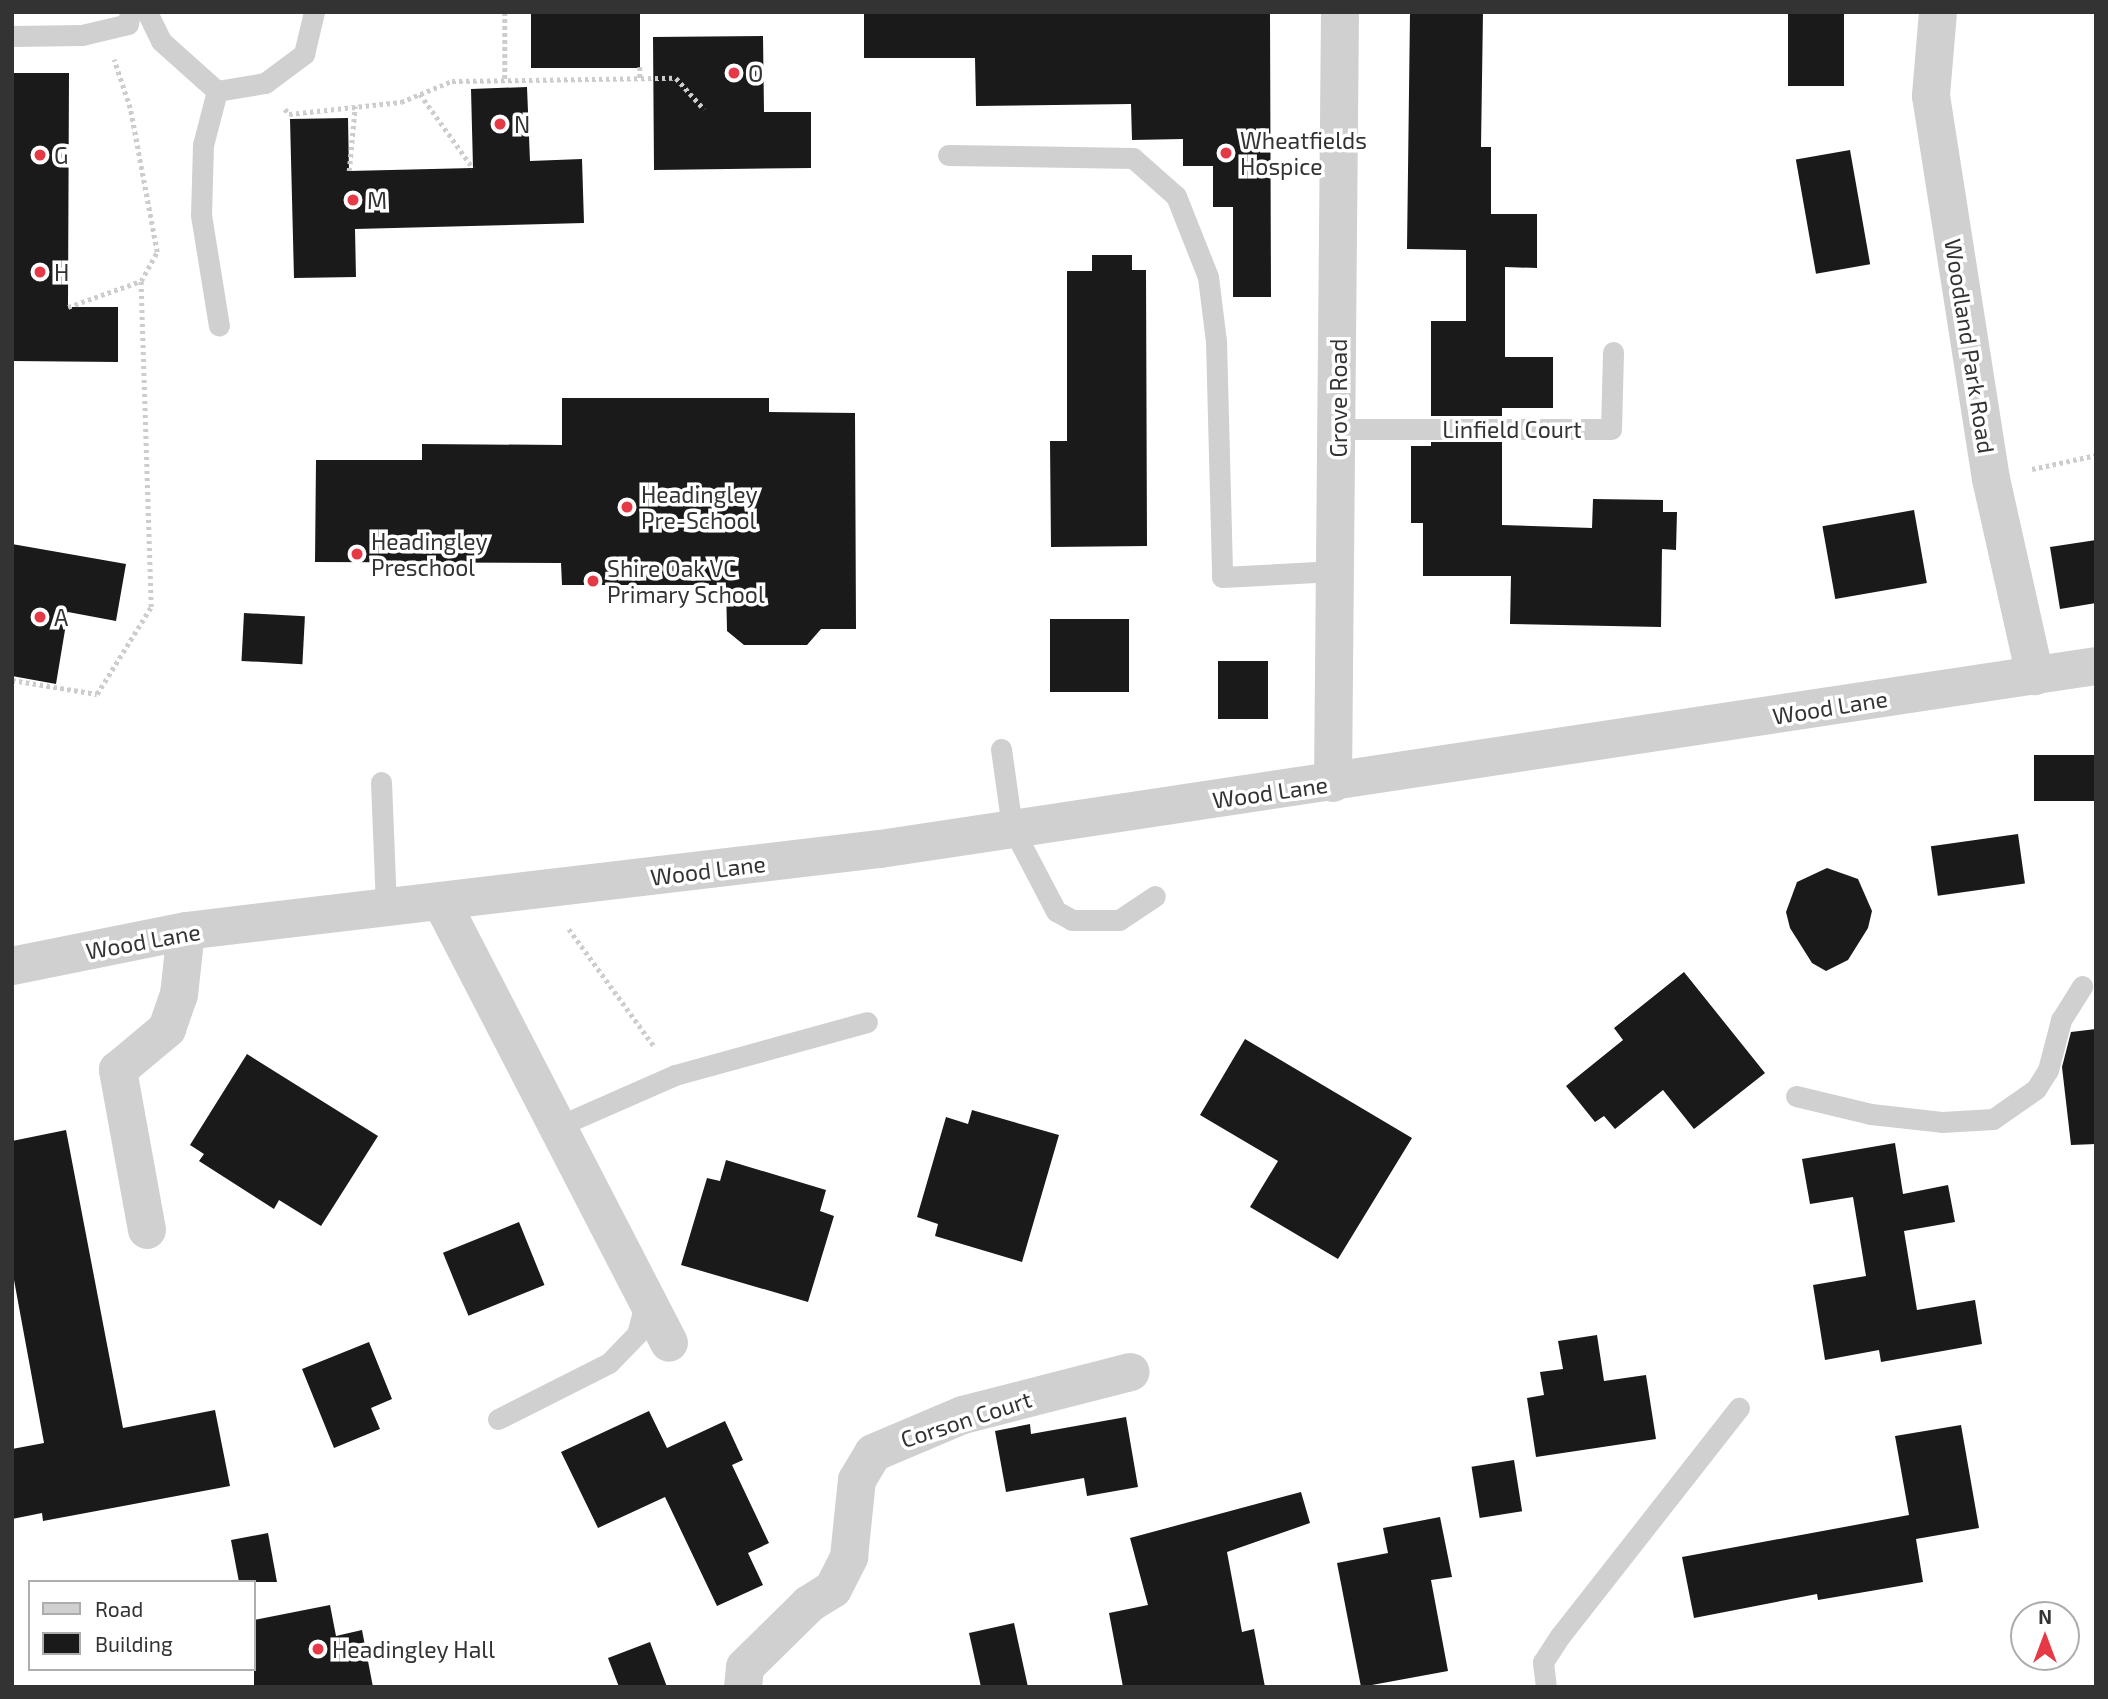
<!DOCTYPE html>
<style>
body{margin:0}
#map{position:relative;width:2108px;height:1699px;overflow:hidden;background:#fff;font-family:"Exo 2",sans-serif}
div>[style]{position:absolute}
.building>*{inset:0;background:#1a1a1a;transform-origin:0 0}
.path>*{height:4.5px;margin-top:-2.25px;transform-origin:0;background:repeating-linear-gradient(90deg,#cdcdcd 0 3.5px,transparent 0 7px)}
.lane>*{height:21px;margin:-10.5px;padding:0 10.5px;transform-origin:10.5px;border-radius:10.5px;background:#d0d0d0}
.street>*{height:38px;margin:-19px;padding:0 19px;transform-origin:19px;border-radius:19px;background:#d0d0d0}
.dots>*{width:19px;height:19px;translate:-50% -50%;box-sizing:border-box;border:4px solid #fff;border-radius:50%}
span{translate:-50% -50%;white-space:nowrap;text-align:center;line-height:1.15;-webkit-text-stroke:7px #fff;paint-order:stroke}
.poi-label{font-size:23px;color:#333}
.left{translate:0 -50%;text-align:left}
.street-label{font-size:23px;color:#333}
.frame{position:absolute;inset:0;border:14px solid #333;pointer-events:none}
.legend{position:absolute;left:28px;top:1580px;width:228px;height:91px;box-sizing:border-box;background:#fff;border:2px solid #adadad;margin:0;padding:9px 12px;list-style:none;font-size:21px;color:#333}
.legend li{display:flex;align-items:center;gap:14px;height:35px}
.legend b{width:35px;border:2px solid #adadad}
.north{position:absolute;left:2010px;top:1601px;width:70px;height:70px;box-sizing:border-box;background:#fff;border:2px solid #adadad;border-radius:50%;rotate:0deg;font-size:19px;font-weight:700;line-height:28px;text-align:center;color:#333}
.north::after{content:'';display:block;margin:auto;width:24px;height:32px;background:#e63946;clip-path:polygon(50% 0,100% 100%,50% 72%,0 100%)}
</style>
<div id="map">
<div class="building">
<div style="left:531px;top:12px;width:109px;height:56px"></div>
<div style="clip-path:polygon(864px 12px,1270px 12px,1271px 297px,1233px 297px,1233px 207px,1213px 207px,1213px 166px,1183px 166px,1183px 139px,1132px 140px,1131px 104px,976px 106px,975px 58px,864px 58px)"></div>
<div style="clip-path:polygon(1410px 12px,1483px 12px,1481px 147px,1491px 147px,1491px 214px,1537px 214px,1537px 268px,1505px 267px,1505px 357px,1553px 357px,1553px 408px,1502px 408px,1502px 416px,1431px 416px,1431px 321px,1466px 321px,1466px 250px,1407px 249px)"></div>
<div style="left:1788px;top:12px;width:56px;height:74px"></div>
<div style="clip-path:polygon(763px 36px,764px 112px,811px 112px,811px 168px,654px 170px,653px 37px)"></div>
<div style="clip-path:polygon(12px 73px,69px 73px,68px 307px,118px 307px,118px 362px,12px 361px)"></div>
<div style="clip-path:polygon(527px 87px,530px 161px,582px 159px,584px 223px,355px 229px,356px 277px,294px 278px,290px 119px,348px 118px,349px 171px,473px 168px,471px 89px)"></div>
<div style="left:1850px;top:150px;width:116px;height:55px;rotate:80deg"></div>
<div style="clip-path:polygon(1092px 255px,1132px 255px,1132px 270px,1146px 270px,1147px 546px,1051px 547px,1050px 441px,1067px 441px,1067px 271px,1092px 271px)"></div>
<div style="clip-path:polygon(562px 398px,769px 398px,769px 412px,855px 413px,856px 629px,821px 629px,807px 645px,744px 645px,727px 631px,726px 585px,562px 585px,561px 563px,315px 562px,316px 460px,422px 460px,422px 444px,562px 445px)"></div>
<div style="clip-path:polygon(1431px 442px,1502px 442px,1502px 525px,1592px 528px,1593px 499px,1663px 500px,1663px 512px,1677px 512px,1676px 550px,1662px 549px,1661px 627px,1510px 624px,1511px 576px,1423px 576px,1423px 523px,1411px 523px,1411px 446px,1431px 446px)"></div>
<div style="left:1914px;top:510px;width:74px;height:93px;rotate:80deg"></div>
<div style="clip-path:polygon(2096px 540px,2096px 603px,2060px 609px,2050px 547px)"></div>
<div style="clip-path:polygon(12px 544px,126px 564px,116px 621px,68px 612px,56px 684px,12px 676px)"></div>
<div style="left:244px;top:613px;width:61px;height:48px;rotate:3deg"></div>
<div style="left:1050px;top:619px;width:79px;height:73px"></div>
<div style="left:1218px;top:661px;width:50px;height:58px"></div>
<div style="left:2096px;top:755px;width:46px;height:62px;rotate:90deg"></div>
<div style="left:2018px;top:834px;width:50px;height:88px;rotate:82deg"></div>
<div style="clip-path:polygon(1827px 868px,1858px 879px,1872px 911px,1868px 928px,1848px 960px,1826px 971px,1812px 963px,1790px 928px,1786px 912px,1797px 882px)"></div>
<div style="clip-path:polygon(1684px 972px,1765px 1073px,1694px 1129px,1663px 1090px,1615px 1129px,1604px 1116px,1595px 1122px,1566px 1086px,1623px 1040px,1614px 1028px)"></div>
<div style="clip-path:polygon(2096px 1029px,2096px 1144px,2071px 1145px,2062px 1067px,2071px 1032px)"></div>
<div style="clip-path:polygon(1245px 1039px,1412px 1138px,1338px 1259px,1250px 1207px,1278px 1161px,1200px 1115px)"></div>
<div style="clip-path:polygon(247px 1054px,378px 1136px,321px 1226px,279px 1200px,274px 1209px,199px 1161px,204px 1154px,190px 1145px)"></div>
<div style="clip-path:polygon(972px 1110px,1059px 1135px,1022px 1262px,935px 1236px,938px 1224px,917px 1217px,946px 1117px,968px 1124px)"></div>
<div style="clip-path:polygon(66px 1130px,123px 1428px,215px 1410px,230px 1486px,43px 1521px,42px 1513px,12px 1519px,12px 1449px,44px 1443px,12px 1269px,12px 1141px)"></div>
<div style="clip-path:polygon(1895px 1143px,1903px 1194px,1948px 1185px,1955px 1222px,1904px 1231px,1917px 1310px,1975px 1300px,1982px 1344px,1881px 1362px,1879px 1350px,1825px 1360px,1813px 1285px,1866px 1276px,1853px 1197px,1810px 1204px,1802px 1159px)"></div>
<div style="clip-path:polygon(726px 1160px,826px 1190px,820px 1211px,834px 1216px,808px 1302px,681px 1265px,707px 1178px,720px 1181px)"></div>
<div style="left:519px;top:1222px;width:68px;height:82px;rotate:68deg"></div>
<div style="clip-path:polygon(1597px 1335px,1604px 1381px,1646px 1375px,1656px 1439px,1536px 1457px,1527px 1398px,1544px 1395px,1540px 1372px,1563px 1369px,1558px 1341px)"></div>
<div style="clip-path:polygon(369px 1342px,392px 1399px,371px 1408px,380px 1429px,334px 1448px,302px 1369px)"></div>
<div style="clip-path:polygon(649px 1411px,667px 1448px,725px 1421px,743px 1460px,732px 1465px,769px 1543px,748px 1553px,763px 1585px,717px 1606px,665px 1497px,598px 1528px,561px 1452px)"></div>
<div style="clip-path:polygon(1126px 1417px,1138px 1487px,1087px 1496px,1084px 1478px,1006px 1492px,995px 1431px,1030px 1424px,1031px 1434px)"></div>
<div style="clip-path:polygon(1961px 1425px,1979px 1528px,1916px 1539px,1923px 1582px,1818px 1600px,1817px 1594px,1694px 1618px,1682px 1557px,1909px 1515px,1895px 1436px)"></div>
<div style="left:1514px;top:1460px;width:52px;height:43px;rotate:81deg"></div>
<div style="clip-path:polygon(1301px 1492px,1310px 1523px,1227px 1552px,1242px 1632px,1254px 1629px,1265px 1687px,1123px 1687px,1109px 1613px,1148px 1605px,1130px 1538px)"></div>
<div style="clip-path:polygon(1440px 1517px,1452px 1577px,1431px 1580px,1448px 1671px,1361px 1687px,1337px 1563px,1388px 1553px,1383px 1528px)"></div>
<div style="clip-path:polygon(268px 1533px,277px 1582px,239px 1582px,231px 1540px)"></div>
<div style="clip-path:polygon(330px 1605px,336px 1636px,362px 1630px,373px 1687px,254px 1687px,254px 1620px)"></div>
<div style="clip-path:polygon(1014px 1623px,1028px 1687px,981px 1687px,969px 1633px)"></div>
<div style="clip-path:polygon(650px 1642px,667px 1687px,619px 1687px,608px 1658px)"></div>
</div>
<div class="path">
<div style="left:505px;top:12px;width:68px;rotate:90deg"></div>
<div style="left:640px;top:67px;width:12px;rotate:90deg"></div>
<div style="left:420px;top:94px;width:91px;rotate:54.4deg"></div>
<div style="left:285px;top:109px;width:6px;rotate:51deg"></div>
<div style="left:289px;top:114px;width:113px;rotate:-6.1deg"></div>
<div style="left:401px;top:102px;width:55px;rotate:-22.4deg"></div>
<div style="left:452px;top:81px;width:224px;rotate:-0.8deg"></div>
<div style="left:676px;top:78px;width:42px;rotate:47.9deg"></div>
<div style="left:349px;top:171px;width:65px;rotate:-84.7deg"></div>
<div style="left:68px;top:307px;width:77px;rotate:-19.6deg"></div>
<div style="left:2032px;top:469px;width:66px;rotate:-12.3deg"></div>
<div style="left:12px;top:680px;width:86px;rotate:9.4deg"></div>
<div style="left:97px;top:694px;width:102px;rotate:-58.2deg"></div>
<div style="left:151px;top:607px;width:326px;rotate:-91.8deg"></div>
<div style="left:141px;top:281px;width:33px;rotate:-61deg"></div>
<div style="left:157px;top:252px;width:147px;rotate:-100.6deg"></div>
<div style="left:130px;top:108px;width:51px;rotate:-108.4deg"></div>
<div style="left:569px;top:929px;width:145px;rotate:54deg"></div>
</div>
<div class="lane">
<div style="left:147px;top:12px;width:32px;rotate:64deg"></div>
<div style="left:161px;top:41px;width:75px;rotate:41.8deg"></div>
<div style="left:217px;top:91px;width:56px;rotate:104.5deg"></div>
<div style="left:203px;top:145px;width:70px;rotate:91.6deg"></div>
<div style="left:201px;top:215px;width:112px;rotate:80.8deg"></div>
<div style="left:12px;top:36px;width:70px;rotate:-0.8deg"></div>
<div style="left:82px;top:35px;width:47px;rotate:-13.4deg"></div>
<div style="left:128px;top:24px;width:12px;rotate:-81deg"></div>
<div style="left:217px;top:91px;width:49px;rotate:-9.5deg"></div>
<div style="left:265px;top:83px;width:49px;rotate:-36.6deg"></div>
<div style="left:304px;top:54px;width:43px;rotate:-76.6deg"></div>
<div style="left:948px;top:155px;width:185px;rotate:0.9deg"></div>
<div style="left:1133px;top:158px;width:57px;rotate:41.5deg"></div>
<div style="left:1176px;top:196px;width:87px;rotate:68.4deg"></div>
<div style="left:1208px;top:277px;width:64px;rotate:82.9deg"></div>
<div style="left:1216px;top:341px;width:236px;rotate:88.5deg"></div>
<div style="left:1222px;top:577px;width:113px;rotate:-3deg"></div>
<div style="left:1338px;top:429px;width:273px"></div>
<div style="left:1611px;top:429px;width:77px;rotate:-88.5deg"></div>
<div style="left:1001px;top:749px;width:79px;rotate:82deg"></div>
<div style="left:1012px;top:827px;width:95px;rotate:62.4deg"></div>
<div style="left:1056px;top:911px;width:18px;rotate:29deg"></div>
<div style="left:1072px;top:920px;width:47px"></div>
<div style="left:1119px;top:920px;width:43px;rotate:-33.7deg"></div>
<div style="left:381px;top:782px;width:127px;rotate:87.7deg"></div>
<div style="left:1796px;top:1096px;width:77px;rotate:13.5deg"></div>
<div style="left:1871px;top:1114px;width:71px;rotate:6.4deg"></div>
<div style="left:1942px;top:1122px;width:51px;rotate:-3.4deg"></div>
<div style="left:1993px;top:1119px;width:52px;rotate:-34.9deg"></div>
<div style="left:2036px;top:1089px;width:22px;rotate:-58deg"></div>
<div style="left:2048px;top:1070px;width:52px;rotate:-75.4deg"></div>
<div style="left:2061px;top:1020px;width:40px;rotate:-58deg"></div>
<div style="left:559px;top:1126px;width:127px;rotate:-23.7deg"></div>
<div style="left:675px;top:1075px;width:199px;rotate:-15.4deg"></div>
<div style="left:498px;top:1419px;width:124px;rotate:-26.8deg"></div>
<div style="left:609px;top:1363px;width:40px;rotate:-46deg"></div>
<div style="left:637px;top:1334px;width:35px;rotate:-75deg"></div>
<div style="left:1546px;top:1687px;width:25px;rotate:-97deg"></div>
<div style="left:1543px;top:1662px;width:31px;rotate:-57deg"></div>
<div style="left:1560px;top:1636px;width:290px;rotate:-51.9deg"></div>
</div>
<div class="street">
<div style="left:1938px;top:12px;width:84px;rotate:94.8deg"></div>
<div style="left:1931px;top:96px;width:388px;rotate:81.1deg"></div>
<div style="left:1991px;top:479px;width:202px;rotate:77.4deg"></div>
<div style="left:1333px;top:783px;width:771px;rotate:-89.48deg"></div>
<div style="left:441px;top:901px;width:497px;rotate:62.7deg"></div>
<div style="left:12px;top:966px;width:177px;rotate:-11.4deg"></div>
<div style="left:186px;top:931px;width:699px;rotate:-6.74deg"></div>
<div style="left:880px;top:849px;width:1230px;rotate:-8.56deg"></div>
<div style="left:147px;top:1230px;width:163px;rotate:-100.3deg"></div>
<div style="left:118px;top:1070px;width:64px;rotate:-39.9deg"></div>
<div style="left:167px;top:1029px;width:36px;rotate:-71deg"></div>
<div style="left:179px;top:995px;width:64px;rotate:-83.8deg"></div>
<div style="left:743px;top:1687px;width:20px;rotate:-84deg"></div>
<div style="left:745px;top:1667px;width:90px;rotate:-44.5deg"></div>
<div style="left:809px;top:1604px;width:28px;rotate:-32deg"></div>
<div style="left:833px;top:1589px;width:36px;rotate:-63deg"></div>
<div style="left:849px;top:1557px;width:77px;rotate:-84.1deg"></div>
<div style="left:857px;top:1480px;width:31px;rotate:-59deg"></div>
<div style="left:873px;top:1453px;width:98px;rotate:-22.9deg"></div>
<div style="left:963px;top:1415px;width:173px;rotate:-14.4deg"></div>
</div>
<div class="dots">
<div style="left:734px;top:73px;background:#e63946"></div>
<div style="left:500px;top:124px;background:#e63946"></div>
<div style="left:1226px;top:153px;background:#e63946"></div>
<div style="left:40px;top:155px;background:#e63946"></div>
<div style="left:353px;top:200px;background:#e63946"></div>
<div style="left:40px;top:272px;background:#e63946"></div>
<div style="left:627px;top:507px;background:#e63946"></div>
<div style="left:357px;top:554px;background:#e63946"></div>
<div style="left:593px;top:581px;background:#e63946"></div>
<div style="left:40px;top:617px;background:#e63946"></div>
<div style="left:318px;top:1649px;background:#e63946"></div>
</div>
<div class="poi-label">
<span class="left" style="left:748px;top:73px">O</span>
<span class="left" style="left:514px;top:124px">N</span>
<span class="left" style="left:1240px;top:153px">Wheatfields<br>Hospice</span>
<span class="left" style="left:54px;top:155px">G</span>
<span class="left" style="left:367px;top:200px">M</span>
<span class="left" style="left:54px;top:272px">H</span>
<span class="left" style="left:641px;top:507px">Headingley<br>Pre-School</span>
<span class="left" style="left:371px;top:554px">Headingley<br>Preschool</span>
<span class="left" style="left:607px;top:581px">Shire Oak VC<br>Primary School</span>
<span class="left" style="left:54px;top:617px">A</span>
<span class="left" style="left:332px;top:1649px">Headingley Hall</span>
</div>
<div class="street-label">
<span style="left:1970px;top:346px;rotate:81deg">Woodland Park Road</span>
<span style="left:1338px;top:398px;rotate:-90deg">Grove Road</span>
<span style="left:1512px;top:429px">Linfield Court</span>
<span style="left:1830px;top:707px;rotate:-9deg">Wood Lane</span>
<span style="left:1270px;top:792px;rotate:-8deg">Wood Lane</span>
<span style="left:708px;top:870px;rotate:-7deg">Wood Lane</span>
<span style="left:143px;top:941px;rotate:-10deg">Wood Lane</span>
<span style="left:966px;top:1419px;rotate:-18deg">Corson Court</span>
</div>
<div class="frame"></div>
<ul class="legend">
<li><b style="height:9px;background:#d0d0d0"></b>Road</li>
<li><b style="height:19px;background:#1a1a1a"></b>Building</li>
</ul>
<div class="north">N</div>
</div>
